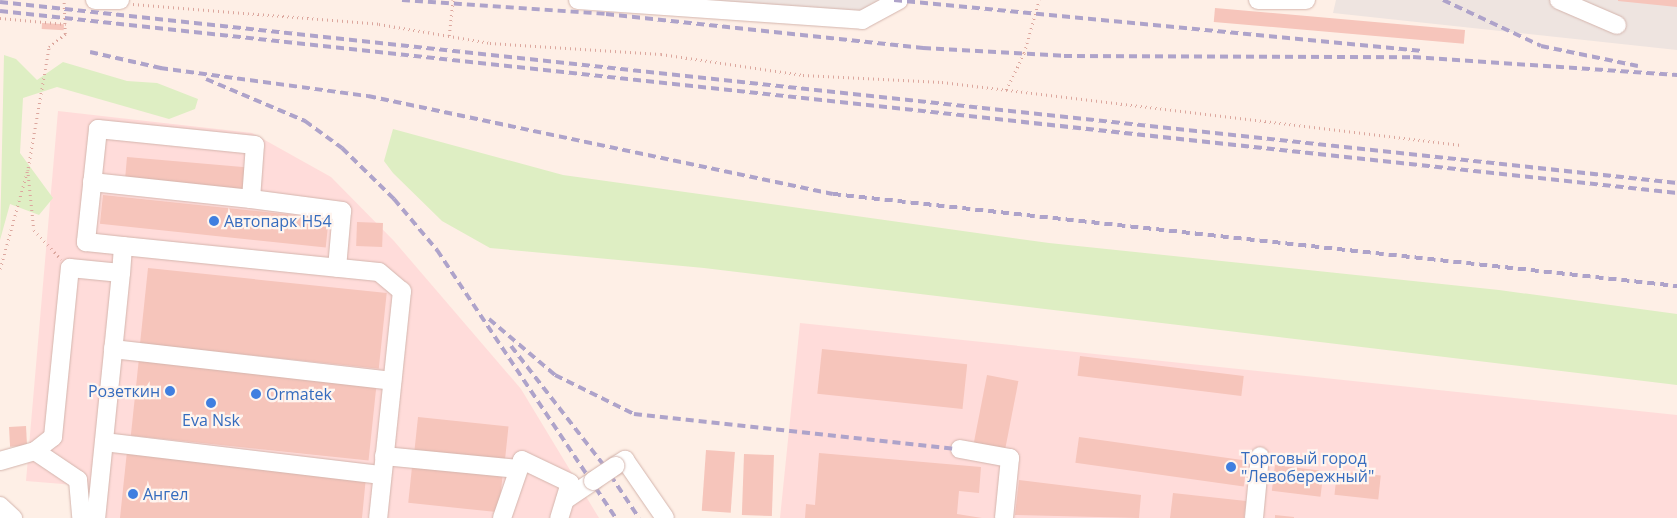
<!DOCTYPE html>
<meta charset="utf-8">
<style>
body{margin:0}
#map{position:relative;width:1677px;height:518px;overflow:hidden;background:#feefe6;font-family:"Open Sans",sans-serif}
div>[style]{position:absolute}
.commercial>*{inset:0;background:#ffdcda}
.industrial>*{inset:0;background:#eee4e0}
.green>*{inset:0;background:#deeec3}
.building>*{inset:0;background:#f6c5bb;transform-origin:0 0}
.path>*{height:2.5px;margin-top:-1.25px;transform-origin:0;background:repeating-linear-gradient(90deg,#dca79e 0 1px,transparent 0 5px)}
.roads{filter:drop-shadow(0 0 1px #d4b5ad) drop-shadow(0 0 1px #d4b5ad)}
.minor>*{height:18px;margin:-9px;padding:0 9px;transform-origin:9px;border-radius:9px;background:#fff}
.rail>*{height:4px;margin-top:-2px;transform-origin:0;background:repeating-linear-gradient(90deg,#aea3ca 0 8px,transparent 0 13px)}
.bridges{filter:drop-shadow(0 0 1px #d4b5ad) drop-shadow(0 0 1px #d4b5ad)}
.minor-bridge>*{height:18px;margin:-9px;padding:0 9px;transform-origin:9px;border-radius:9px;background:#fff}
.dots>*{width:14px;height:14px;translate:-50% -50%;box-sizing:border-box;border:2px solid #fff5ef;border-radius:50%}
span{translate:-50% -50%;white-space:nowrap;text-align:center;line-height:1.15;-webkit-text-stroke:4.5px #fff5ef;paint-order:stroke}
.shop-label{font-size:16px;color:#366cbe}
.left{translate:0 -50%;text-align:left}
.right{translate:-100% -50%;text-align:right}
</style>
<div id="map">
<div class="commercial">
<div style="clip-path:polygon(58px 111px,252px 133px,331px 177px,394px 241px,521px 389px,599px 518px,72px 518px,75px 485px,26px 481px)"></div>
<div style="clip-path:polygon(800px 323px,1677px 415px,1677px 518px,780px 518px)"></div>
</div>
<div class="industrial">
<div style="clip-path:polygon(711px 0,885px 0,856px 13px)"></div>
<div style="clip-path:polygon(1336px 0,1677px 0,1677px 50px,1333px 13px)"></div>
</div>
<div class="green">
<div style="clip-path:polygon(4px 55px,16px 59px,37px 80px,63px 62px,127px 81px,157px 83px,198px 99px,195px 109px,169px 119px,57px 87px,23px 98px,20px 153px,53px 198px,39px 215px,10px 204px,0 240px)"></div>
<div style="clip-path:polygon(393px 129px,563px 175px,1049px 243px,1499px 290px,1677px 314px,1677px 385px,704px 268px,490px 248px,442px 221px,393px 173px,384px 161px)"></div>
</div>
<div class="building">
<div style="clip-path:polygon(1677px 0,1677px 7px,1618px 1px,1618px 0)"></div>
<div style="left:1215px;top:8px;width:251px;height:14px;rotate:5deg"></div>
<div style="left:42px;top:23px;width:22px;height:6px;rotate:3deg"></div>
<div style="left:127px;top:157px;width:119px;height:24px;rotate:5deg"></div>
<div style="left:103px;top:195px;width:227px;height:29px;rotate:6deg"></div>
<div style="left:357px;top:222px;width:26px;height:24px;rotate:2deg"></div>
<div style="left:148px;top:268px;width:240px;height:76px;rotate:6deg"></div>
<div style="left:822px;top:349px;width:146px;height:45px;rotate:6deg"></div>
<div style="left:1080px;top:356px;width:165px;height:20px;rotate:7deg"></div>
<div style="left:139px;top:358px;width:239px;height:78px;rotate:6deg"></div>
<div style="left:987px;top:375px;width:32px;height:71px;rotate:11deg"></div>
<div style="left:418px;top:417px;width:91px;height:35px;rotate:6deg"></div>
<div style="left:26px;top:426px;width:20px;height:17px;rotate:87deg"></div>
<div style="left:1079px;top:437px;width:170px;height:26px;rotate:8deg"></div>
<div style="left:706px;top:450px;width:29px;height:61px;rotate:4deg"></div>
<div style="clip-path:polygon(127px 451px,366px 477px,362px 518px,120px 518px)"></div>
<div style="clip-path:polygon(819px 453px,981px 467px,979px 493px,959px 491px,957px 514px,982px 518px,805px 518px,806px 504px,815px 505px)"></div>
<div style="left:744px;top:454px;width:30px;height:61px;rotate:2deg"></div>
<div style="left:1275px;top:465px;width:49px;height:26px;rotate:7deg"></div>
<div style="left:412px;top:467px;width:91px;height:36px;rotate:6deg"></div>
<div style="left:1337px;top:471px;width:44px;height:24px;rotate:6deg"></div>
<div style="clip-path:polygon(1019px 480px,1141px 495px,1139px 518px,1015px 515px)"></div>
<div style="clip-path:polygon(1173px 493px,1246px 501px,1244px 518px,1170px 518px)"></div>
<div style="clip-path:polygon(1275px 515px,1294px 517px,1294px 518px,1275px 518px)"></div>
</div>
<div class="path">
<div style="left:133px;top:4px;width:247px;rotate:4.6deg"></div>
<div style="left:379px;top:24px;width:113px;rotate:9.7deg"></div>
<div style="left:490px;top:43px;width:171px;rotate:3.7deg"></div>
<div style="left:661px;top:54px;width:144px;rotate:8.4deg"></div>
<div style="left:803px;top:75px;width:139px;rotate:2.9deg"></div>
<div style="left:942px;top:82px;width:523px;rotate:6.92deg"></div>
<div style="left:0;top:18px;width:66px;rotate:5.2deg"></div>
<div style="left:449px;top:36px;width:36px;rotate:-84deg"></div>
<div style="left:1006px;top:90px;width:41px;rotate:-64.1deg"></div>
<div style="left:1024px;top:53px;width:55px;rotate:-74.2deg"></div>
<div style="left:28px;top:170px;width:60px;rotate:84.3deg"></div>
<div style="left:34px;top:230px;width:40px;rotate:47deg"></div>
<div style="left:0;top:269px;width:105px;rotate:-74.5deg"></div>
<div style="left:28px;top:168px;width:123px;rotate:-80.2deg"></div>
<div style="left:49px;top:47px;width:21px;rotate:-39deg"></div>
<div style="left:65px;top:34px;width:34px;rotate:-92deg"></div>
</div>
<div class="roads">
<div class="minor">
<div style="left:95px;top:0;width:25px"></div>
<div style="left:578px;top:0;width:285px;rotate:4deg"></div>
<div style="left:862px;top:20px;width:42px;rotate:-28.4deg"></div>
<div style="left:1258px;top:0;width:48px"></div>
<div style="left:1559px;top:0;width:63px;rotate:23.3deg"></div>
<div style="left:92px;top:182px;width:160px;rotate:6.1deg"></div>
<div style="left:251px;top:199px;width:54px;rotate:-85.8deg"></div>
<div style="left:255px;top:145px;width:158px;rotate:-174.2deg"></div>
<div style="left:98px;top:129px;width:114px;rotate:96.1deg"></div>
<div style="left:86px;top:242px;width:37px;rotate:6deg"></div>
<div style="left:123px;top:246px;width:27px;rotate:94deg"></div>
<div style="left:251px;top:199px;width:92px;rotate:7.5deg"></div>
<div style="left:342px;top:211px;width:57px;rotate:95deg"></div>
<div style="left:123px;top:246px;width:257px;rotate:5.8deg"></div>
<div style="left:379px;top:272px;width:30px;rotate:40deg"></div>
<div style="left:402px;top:291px;width:228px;rotate:96deg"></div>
<div style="left:113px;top:349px;width:281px;rotate:6.5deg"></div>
<div style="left:104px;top:442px;width:280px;rotate:6.8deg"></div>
<div style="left:960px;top:449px;width:51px;rotate:10.2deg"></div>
<div style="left:1010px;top:458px;width:60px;rotate:95.7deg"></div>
<div style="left:35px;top:451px;width:52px;rotate:34deg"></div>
<div style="left:78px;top:480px;width:38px;rotate:85deg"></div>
<div style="left:384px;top:456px;width:135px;rotate:5.5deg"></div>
<div style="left:0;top:461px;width:36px;rotate:-16deg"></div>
<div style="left:35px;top:451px;width:23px;rotate:-38deg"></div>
<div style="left:53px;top:437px;width:170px;rotate:-84.3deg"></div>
<div style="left:70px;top:268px;width:51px;rotate:5.6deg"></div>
<div style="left:121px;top:273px;width:246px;rotate:95.8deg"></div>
<div style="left:615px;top:466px;width:12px;rotate:-31deg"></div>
<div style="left:625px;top:460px;width:70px;rotate:55.4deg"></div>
<div style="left:565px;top:500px;width:34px;rotate:-34deg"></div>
<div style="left:0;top:506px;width:18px;rotate:43deg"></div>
<div style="left:502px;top:518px;width:61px;rotate:-71deg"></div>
<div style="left:522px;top:460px;width:53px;rotate:25.6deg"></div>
<div style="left:570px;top:483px;width:37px;rotate:107deg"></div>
<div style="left:1254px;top:518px;width:62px;rotate:-84.5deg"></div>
</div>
</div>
<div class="rail">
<div style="left:402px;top:0;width:204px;rotate:3.9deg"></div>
<div style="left:606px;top:14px;width:319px;rotate:6.1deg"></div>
<div style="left:923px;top:48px;width:141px;rotate:3.2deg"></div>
<div style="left:1064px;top:56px;width:349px;rotate:0.2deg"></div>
<div style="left:1413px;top:57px;width:265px;rotate:3.9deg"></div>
<div style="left:894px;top:0;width:531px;rotate:5.51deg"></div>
<div style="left:1443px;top:0;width:108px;rotate:25.1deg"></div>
<div style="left:1541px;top:46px;width:99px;rotate:11.7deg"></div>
<div style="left:0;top:2px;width:1687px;rotate:6.16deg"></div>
<div style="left:0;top:11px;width:1687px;rotate:6.19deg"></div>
<div style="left:90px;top:52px;width:77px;rotate:12.8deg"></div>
<div style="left:160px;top:68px;width:210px;rotate:7.7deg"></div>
<div style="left:368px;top:96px;width:475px;rotate:11.9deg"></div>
<div style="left:833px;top:194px;width:849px;rotate:6.22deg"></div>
<div style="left:206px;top:79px;width:108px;rotate:23deg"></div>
<div style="left:305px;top:121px;width:46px;rotate:36.1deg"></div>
<div style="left:342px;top:148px;width:73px;rotate:44.4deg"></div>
<div style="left:394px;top:199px;width:67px;rotate:49.9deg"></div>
<div style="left:437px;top:250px;width:322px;rotate:56.3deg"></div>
<div style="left:489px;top:319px;width:87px;rotate:40.3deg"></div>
<div style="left:555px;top:375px;width:88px;rotate:26.3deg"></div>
<div style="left:634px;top:414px;width:324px;rotate:6.2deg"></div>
<div style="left:511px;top:346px;width:150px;rotate:52.1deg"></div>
<div style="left:603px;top:464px;width:65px;rotate:56.3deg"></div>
</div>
<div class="bridges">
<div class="minor-bridge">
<div style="left:593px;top:481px;width:27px;rotate:-34deg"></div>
</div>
</div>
<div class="dots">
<div style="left:214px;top:221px;background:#3f7fe0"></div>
<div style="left:170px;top:391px;background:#3f7fe0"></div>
<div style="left:256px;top:394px;background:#3f7fe0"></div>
<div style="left:211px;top:403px;background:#3f7fe0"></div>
<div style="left:1231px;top:467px;background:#3f7fe0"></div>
<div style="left:133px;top:494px;background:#3f7fe0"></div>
</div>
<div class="shop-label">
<span class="left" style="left:224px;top:221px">Автопарк Н54</span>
<span class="right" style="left:160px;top:391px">Розеткин</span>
<span class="left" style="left:266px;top:394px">Ormatek</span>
<span style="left:211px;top:420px">Eva Nsk</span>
<span class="left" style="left:1241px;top:467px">Торговый город<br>"Левобережный"</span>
<span class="left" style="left:143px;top:494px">Ангел</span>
</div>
</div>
